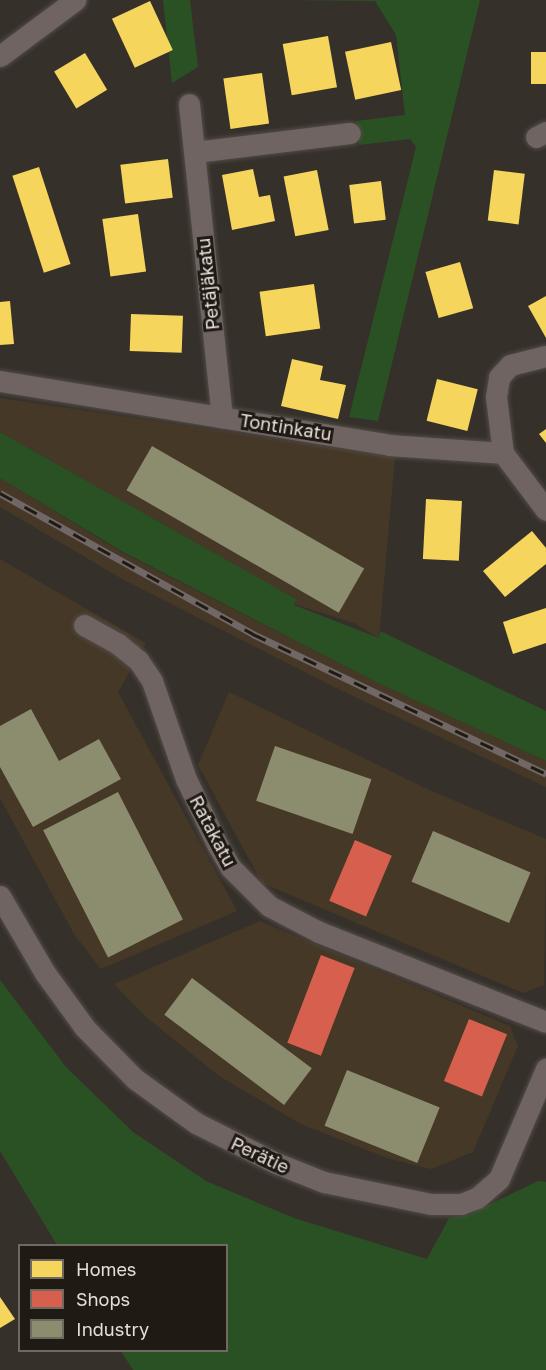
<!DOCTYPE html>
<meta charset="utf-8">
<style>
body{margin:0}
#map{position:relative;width:546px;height:1370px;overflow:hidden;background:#36302a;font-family:"Golos Text",sans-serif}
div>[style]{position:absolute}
.built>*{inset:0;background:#463827}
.green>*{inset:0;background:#2a5123}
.homes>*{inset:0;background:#f6d55c;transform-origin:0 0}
.shops>*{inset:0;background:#d6604d;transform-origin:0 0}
.industry>*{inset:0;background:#8c8c6e;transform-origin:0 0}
.roads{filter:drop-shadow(0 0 2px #514c47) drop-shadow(0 0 2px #514c47)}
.minor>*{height:21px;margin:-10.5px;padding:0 10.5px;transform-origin:10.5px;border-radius:10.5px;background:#706462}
.rail>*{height:7px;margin-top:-3.5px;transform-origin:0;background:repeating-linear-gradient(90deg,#1f1a14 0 14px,#716766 0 28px);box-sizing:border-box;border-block:2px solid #716766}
span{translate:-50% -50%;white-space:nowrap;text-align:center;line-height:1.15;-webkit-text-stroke:6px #1f1a14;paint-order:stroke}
.street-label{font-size:18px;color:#e6dfd7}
.legend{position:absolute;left:18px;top:1244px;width:210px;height:108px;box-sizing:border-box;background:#1f1a14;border:2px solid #6f6962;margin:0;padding:8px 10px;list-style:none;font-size:18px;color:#e6dfd7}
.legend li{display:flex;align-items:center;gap:12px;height:30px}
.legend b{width:30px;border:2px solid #6f6962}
</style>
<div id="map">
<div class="built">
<div style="clip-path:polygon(0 398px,395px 457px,379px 638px,354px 623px,294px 604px,296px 599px,0 432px)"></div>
<div style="clip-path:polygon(0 478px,123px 553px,374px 681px,546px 761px,546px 787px,336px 688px,124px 580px,0 507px)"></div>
<div style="clip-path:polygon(0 559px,146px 643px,118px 692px,237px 911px,101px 969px,74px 934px,0 798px)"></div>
<div style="clip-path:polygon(229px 692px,429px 790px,546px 839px,544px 985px,523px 993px,262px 883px,198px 765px)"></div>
<div style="clip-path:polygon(260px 921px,510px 1026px,518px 1046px,473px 1152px,431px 1169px,387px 1158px,301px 1124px,219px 1076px,146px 1017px,114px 984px)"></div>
</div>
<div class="green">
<div style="clip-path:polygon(163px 0,190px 0,198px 67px,172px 83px)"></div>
<div style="clip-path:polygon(285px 0,480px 0,378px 421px,349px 417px,416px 147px,410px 139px,359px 145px,356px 121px,405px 115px,396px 35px,375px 1px)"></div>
<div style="clip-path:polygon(0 432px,296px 599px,294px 605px,379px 638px,380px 631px,546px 711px,546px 761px,374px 681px,123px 552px,0 478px)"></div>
<div style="clip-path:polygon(0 980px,66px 1067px,133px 1132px,206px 1181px,294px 1218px,427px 1259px,449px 1218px,468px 1215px,538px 1181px,546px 1182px,546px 1370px,133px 1370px,121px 1351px,226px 1350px,226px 1246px,57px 1245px,0 1151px)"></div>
</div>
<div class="homes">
<div style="left:150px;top:1px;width:54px;height:42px;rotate:65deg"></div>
<div style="left:328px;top:36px;width:52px;height:46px;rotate:80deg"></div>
<div style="left:391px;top:42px;width:49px;height:47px;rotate:78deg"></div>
<div style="left:531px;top:52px;width:15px;height:32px"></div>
<div style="left:85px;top:53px;width:43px;height:36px;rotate:59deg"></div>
<div style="left:262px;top:73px;width:51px;height:39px;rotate:82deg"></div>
<div style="left:168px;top:159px;width:39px;height:48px;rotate:83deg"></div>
<div style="left:39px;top:167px;width:102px;height:28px;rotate:72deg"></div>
<div style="clip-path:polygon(253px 169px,259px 197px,270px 195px,275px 221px,232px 230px,222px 175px)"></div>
<div style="left:317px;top:170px;width:61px;height:34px;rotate:79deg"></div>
<div style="left:494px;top:170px;width:31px;height:51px;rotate:7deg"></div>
<div style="left:381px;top:181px;width:39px;height:32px;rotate:83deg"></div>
<div style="left:138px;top:214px;width:58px;height:36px;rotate:82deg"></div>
<div style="left:460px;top:262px;width:48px;height:36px;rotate:74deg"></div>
<div style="left:314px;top:284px;width:45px;height:55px;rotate:82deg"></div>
<div style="clip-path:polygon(546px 296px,546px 338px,528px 306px)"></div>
<div style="clip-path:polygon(10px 301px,14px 344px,0 345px,0 302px)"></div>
<div style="left:131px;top:314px;width:52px;height:37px;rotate:2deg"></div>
<div style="clip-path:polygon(292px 359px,323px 366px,320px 380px,346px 385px,338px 419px,281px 406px)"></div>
<div style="left:437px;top:379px;width:42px;height:43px;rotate:14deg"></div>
<div style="clip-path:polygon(546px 429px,546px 443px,539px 434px)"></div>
<div style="left:426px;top:499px;width:36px;height:60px;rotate:3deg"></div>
<div style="clip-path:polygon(532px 531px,546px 548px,546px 564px,505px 597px,483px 571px)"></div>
<div style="clip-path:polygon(546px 608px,546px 643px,513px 654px,503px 622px)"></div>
<div style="clip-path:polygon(0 1297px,15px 1319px,0 1328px)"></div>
</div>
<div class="shops">
<div style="left:355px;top:840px;width:40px;height:66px;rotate:23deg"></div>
<div style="left:321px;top:955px;width:36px;height:94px;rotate:21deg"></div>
<div style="left:469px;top:1019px;width:41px;height:67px;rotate:22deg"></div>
</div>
<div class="industry">
<div style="left:152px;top:446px;width:245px;height:51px;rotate:30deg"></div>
<div style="clip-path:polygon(31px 709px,59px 761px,99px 739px,121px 779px,33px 827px,0 767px,0 726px)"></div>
<div style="left:275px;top:746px;width:102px;height:58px;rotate:19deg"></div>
<div style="left:118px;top:792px;width:143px;height:84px;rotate:63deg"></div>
<div style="left:433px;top:831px;width:106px;height:55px;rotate:23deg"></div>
<div style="left:192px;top:978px;width:150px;height:46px;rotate:37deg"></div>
<div style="left:347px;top:1070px;width:100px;height:60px;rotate:22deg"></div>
</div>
<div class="roads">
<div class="minor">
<div style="left:0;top:56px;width:94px;rotate:-36.7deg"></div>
<div style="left:189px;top:104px;width:315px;rotate:84deg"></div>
<div style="left:536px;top:137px;width:11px;rotate:-27deg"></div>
<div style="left:195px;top:152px;width:156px;rotate:-7deg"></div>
<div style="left:0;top:381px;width:394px;rotate:9.3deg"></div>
<div style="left:389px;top:445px;width:114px;rotate:4deg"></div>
<div style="left:503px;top:453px;width:71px;rotate:53deg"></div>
<div style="left:503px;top:453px;width:56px;rotate:-97.1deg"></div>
<div style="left:496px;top:397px;width:20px;rotate:-81deg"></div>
<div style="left:499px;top:377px;width:16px;rotate:-47deg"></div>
<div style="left:510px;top:365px;width:37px;rotate:-14deg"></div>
<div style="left:84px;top:625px;width:39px;rotate:29deg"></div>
<div style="left:118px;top:644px;width:26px;rotate:39deg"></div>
<div style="left:138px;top:660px;width:25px;rotate:56deg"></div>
<div style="left:152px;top:681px;width:104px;rotate:70.9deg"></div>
<div style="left:186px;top:779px;width:72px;rotate:64.5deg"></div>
<div style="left:217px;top:844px;width:28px;rotate:60deg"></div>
<div style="left:231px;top:868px;width:54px;rotate:45deg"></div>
<div style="left:269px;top:906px;width:56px;rotate:27.5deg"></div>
<div style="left:319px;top:932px;width:244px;rotate:21.6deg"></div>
<div style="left:0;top:896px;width:89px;rotate:59.7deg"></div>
<div style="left:45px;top:973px;width:68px;rotate:54deg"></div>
<div style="left:85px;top:1028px;width:71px;rotate:45.6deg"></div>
<div style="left:135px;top:1079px;width:75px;rotate:35.8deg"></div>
<div style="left:196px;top:1123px;width:89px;rotate:26.6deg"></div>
<div style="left:276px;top:1163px;width:52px;rotate:21.6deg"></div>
<div style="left:324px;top:1182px;width:109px;rotate:11.6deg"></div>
<div style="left:431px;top:1204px;width:30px"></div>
<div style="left:461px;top:1204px;width:17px;rotate:-21deg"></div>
<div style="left:477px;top:1198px;width:29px;rotate:-41deg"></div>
<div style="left:499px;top:1179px;width:120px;rotate:-66.9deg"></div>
</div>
</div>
<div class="rail">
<div style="left:0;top:493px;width:290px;rotate:29.1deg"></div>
<div style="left:253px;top:634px;width:325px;rotate:25.5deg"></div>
</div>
<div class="street-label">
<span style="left:208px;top:284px;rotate:-96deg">Petäjäkatu</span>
<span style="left:286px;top:427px;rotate:9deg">Tontinkatu</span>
<span style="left:213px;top:831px;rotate:62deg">Ratakatu</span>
<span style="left:260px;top:1155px;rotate:25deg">Perätie</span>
</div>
<ul class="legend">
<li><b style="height:16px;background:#f6d55c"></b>Homes</li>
<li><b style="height:16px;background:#d6604d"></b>Shops</li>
<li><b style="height:16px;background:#8c8c6e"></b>Industry</li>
</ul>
</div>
